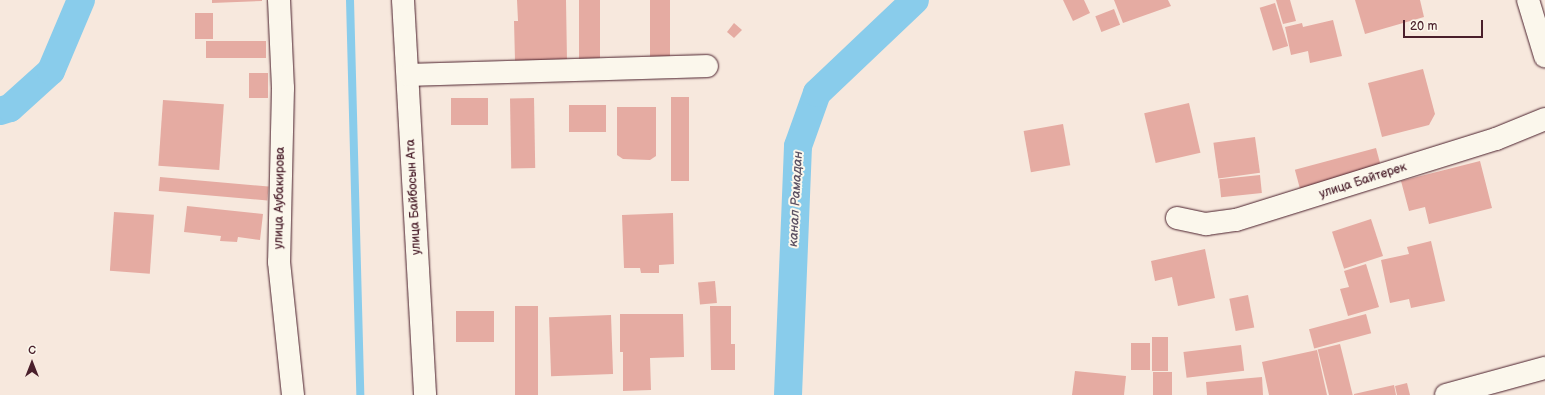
<!DOCTYPE html>
<meta charset="utf-8">
<style>
body{margin:0}
#map{position:relative;width:1545px;height:395px;overflow:hidden;background:#f7e8dd;font-family:"Balsamiq Sans",sans-serif}
div>[style]{position:absolute}
.stream>*{height:8px;margin:-4px;padding:0 4px;transform-origin:4px;border-radius:4px;background:#89cceb}
.canal>*{height:28px;margin:-14px;padding:0 14px;transform-origin:14px;border-radius:14px;background:#89cceb}
.building>*{inset:0;background:#e5aba2;transform-origin:0 0}
.roads{filter:drop-shadow(0 0 1px #4a1f2b) drop-shadow(0 0 1px #4a1f2b)}
.minor>*{height:22px;margin:-11px;padding:0 11px;transform-origin:11px;border-radius:11px;background:#fbf7ec}
span{translate:-50% -50%;white-space:nowrap;text-align:center;line-height:1.15;-webkit-text-stroke:4px #fbf7ec;paint-order:stroke}
.street-label{font-size:12px;color:#4a1f2b}
.water-label{font-size:13px;color:#5d5365;font-style:italic}
.north{position:absolute;left:12px;top:343px;width:40px;height:40px;-webkit-text-stroke:3px #fbf7ec;paint-order:stroke;rotate:0deg;font-size:11px;font-weight:700;line-height:16px;text-align:center;color:#4a1f2b}
.north::after{content:'';display:block;margin:auto;width:14px;height:18px;background:#4a1f2b;clip-path:polygon(50% 0,100% 100%,50% 72%,0 100%)}
.scale{position:absolute;left:1403px;top:20px;width:80px;height:18px;box-sizing:border-box;border:2px solid #4a1f2b;border-top:0;padding-left:5px;font-size:12px;line-height:14px;white-space:nowrap;color:#4a1f2b;-webkit-text-stroke:3px #fbf7ec;paint-order:stroke}
</style>
<div id="map">
<div class="stream">
<div style="left:350px;top:0;width:395px;rotate:88.5deg"></div>
</div>
<div class="canal">
<div style="left:0;top:111px;width:10px;rotate:-17deg"></div>
<div style="left:10px;top:108px;width:55px;rotate:-42.1deg"></div>
<div style="left:51px;top:71px;width:77px;rotate:-67.1deg"></div>
<div style="left:788px;top:395px;width:249px;rotate:-87.7deg"></div>
<div style="left:798px;top:146px;width:56px;rotate:-70.3deg"></div>
<div style="left:817px;top:93px;width:135px;rotate:-43.5deg"></div>
</div>
<div class="building">
<div style="clip-path:polygon(212px 0,262px 0,262px 1px,212px 3px)"></div>
<div style="clip-path:polygon(517px 0,566px 0,567px 61px,515px 61px,514px 21px,518px 21px)"></div>
<div style="left:579px;top:0;width:21px;height:63px"></div>
<div style="left:650px;top:0;width:20px;height:58px"></div>
<div style="clip-path:polygon(1063px 0,1084px 0,1090px 13px,1073px 21px)"></div>
<div style="clip-path:polygon(1114px 0,1168px 0,1171px 6px,1123px 23px)"></div>
<div style="clip-path:polygon(1276px 0,1290px 0,1296px 21px,1283px 24px)"></div>
<div style="clip-path:polygon(1355px 0,1420px 0,1424px 17px,1365px 34px)"></div>
<div style="left:1275px;top:3px;width:45px;height:16px;rotate:73deg"></div>
<div style="left:1114px;top:9px;width:17px;height:20px;rotate:69deg"></div>
<div style="left:195px;top:13px;width:18px;height:26px"></div>
<div style="clip-path:polygon(1333px 20px,1342px 56px,1310px 63px,1308px 51px,1291px 55px,1285px 27px,1302px 23px,1303px 27px)"></div>
<div style="clip-path:polygon(734px 23px,742px 30px,734px 38px,727px 32px)"></div>
<div style="left:266px;top:41px;width:17px;height:60px;rotate:90deg"></div>
<div style="clip-path:polygon(1423px 69px,1435px 114px,1429px 125px,1382px 137px,1368px 83px)"></div>
<div style="left:268px;top:73px;width:25px;height:19px;rotate:90deg"></div>
<div style="left:671px;top:97px;width:18px;height:84px"></div>
<div style="left:451px;top:98px;width:37px;height:27px"></div>
<div style="left:534px;top:98px;width:70px;height:24px;rotate:89deg"></div>
<div style="left:163px;top:100px;width:61px;height:66px;rotate:4deg"></div>
<div style="left:1189px;top:103px;width:51px;height:46px;rotate:77deg"></div>
<div style="left:569px;top:105px;width:37px;height:27px"></div>
<div style="clip-path:polygon(617px 107px,656px 107px,656px 156px,650px 160px,623px 159px,617px 155px)"></div>
<div style="left:1063px;top:124px;width:42px;height:40px;rotate:80deg"></div>
<div style="left:1255px;top:137px;width:36px;height:42px;rotate:82deg"></div>
<div style="left:1376px;top:148px;width:20px;height:84px;rotate:75deg"></div>
<div style="clip-path:polygon(1480px 161px,1492px 208px,1429px 224px,1425px 207px,1409px 211px,1401px 181px)"></div>
<div style="left:1260px;top:175px;width:18px;height:41px;rotate:84deg"></div>
<div style="left:160px;top:177px;width:109px;height:14px;rotate:5deg"></div>
<div style="clip-path:polygon(187px 206px,263px 214px,260px 240px,238px 237px,237px 242px,220px 241px,221px 236px,184px 232px)"></div>
<div style="left:114px;top:212px;width:40px;height:59px;rotate:4deg"></div>
<div style="clip-path:polygon(673px 213px,674px 264px,659px 265px,659px 273px,641px 273px,640px 268px,624px 268px,622px 215px)"></div>
<div style="left:1371px;top:219px;width:39px;height:41px;rotate:72deg"></div>
<div style="clip-path:polygon(1431px 241px,1445px 301px,1411px 308px,1409px 299px,1390px 303px,1381px 260px,1409px 254px,1407px 247px)"></div>
<div style="clip-path:polygon(1205px 249px,1215px 298px,1178px 306px,1172px 277px,1155px 281px,1151px 261px)"></div>
<div style="clip-path:polygon(1366px 264px,1379px 307px,1348px 316px,1340px 289px,1349px 287px,1344px 271px)"></div>
<div style="left:715px;top:281px;width:22px;height:17px;rotate:85deg"></div>
<div style="left:1248px;top:295px;width:33px;height:19px;rotate:79deg"></div>
<div style="left:515px;top:306px;width:23px;height:89px"></div>
<div style="clip-path:polygon(710px 306px,731px 306px,731px 344px,735px 344px,735px 370px,711px 370px)"></div>
<div style="left:456px;top:311px;width:38px;height:31px"></div>
<div style="clip-path:polygon(620px 314px,683px 314px,684px 357px,650px 358px,651px 390px,623px 391px,623px 352px,620px 352px)"></div>
<div style="left:1366px;top:314px;width:20px;height:59px;rotate:75deg"></div>
<div style="left:611px;top:315px;width:59px;height:62px;rotate:88deg"></div>
<div style="left:1152px;top:337px;width:16px;height:34px"></div>
<div style="left:1131px;top:343px;width:19px;height:27px"></div>
<div style="left:1340px;top:344px;width:53px;height:23px;rotate:76deg"></div>
<div style="left:1241px;top:345px;width:26px;height:58px;rotate:83deg"></div>
<div style="clip-path:polygon(1317px 350px,1327px 395px,1269px 395px,1262px 362px)"></div>
<div style="clip-path:polygon(1075px 371px,1126px 376px,1124px 395px,1072px 395px)"></div>
<div style="left:1172px;top:372px;width:23px;height:19px;rotate:90deg"></div>
<div style="clip-path:polygon(1262px 377px,1263px 395px,1207px 395px,1206px 382px)"></div>
<div style="clip-path:polygon(1407px 383px,1410px 395px,1397px 395px,1395px 386px)"></div>
<div style="clip-path:polygon(1394px 385px,1396px 395px,1354px 395px,1354px 394px)"></div>
</div>
<div class="roads">
<div class="minor">
<div style="left:279px;top:0;width:88px;rotate:87.4deg"></div>
<div style="left:283px;top:88px;width:174px;rotate:91.3deg"></div>
<div style="left:279px;top:262px;width:134px;rotate:84deg"></div>
<div style="left:403px;top:0;width:396px;rotate:86.8deg"></div>
<div style="left:1528px;top:0;width:59px;rotate:73.1deg"></div>
<div style="left:409px;top:75px;width:298px;rotate:-1.7deg"></div>
<div style="left:1177px;top:218px;width:30px;rotate:12deg"></div>
<div style="left:1206px;top:224px;width:30px;rotate:-8deg"></div>
<div style="left:1236px;top:220px;width:272px;rotate:-17.3deg"></div>
<div style="left:1496px;top:139px;width:53px;rotate:-22.2deg"></div>
<div style="left:1446px;top:395px;width:103px;rotate:-15.3deg"></div>
</div>
</div>
<div class="street-label">
<span style="left:1363px;top:181px;rotate:-18deg">улица Байтерек</span>
<span style="left:414px;top:197px;rotate:-93deg">улица Байбосын Ата</span>
<span style="left:280px;top:198px;rotate:-89deg">улица Аубакирова</span>
</div>
<div class="water-label">
<span style="left:796px;top:199px;rotate:-87deg">канал Рамадан</span>
</div>
<div class="north">С</div>
<div class="scale">20 m</div>
</div>
